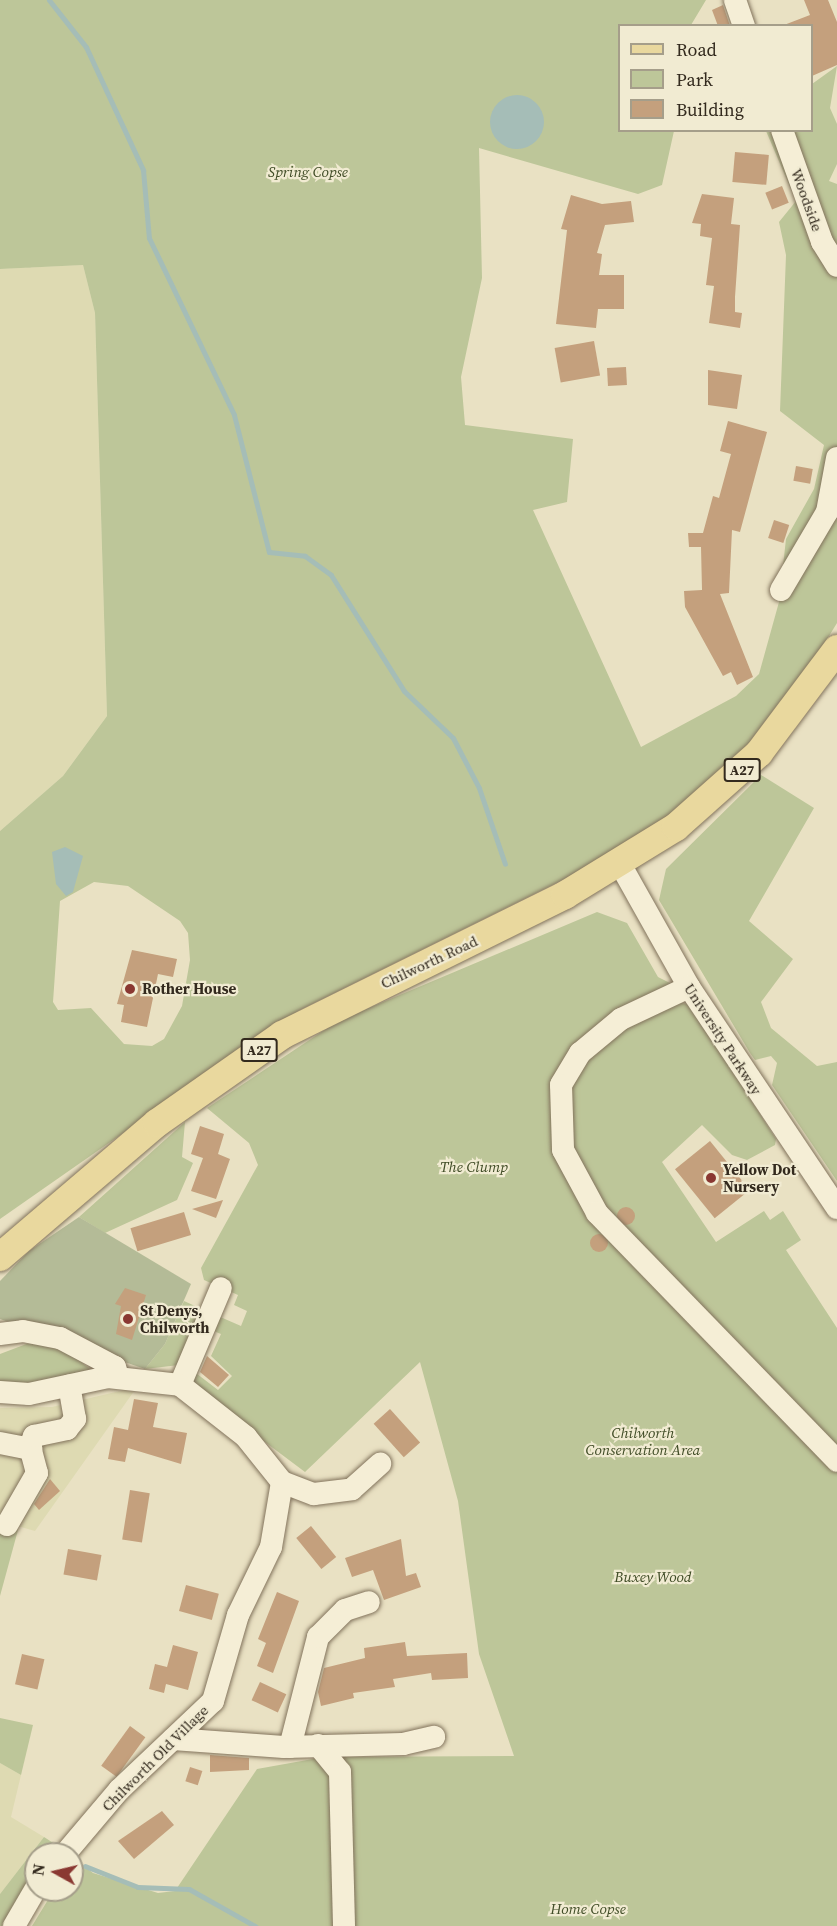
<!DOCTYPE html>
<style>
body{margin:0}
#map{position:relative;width:837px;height:1926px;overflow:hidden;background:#e9e1c3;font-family:"Source Serif 4",serif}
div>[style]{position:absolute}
.farmland>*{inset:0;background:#dedab2}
.green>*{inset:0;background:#bdc699}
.cemetery>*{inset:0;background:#b4bb97}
.water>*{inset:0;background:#a5bdb7}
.round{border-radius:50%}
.stream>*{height:5px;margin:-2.5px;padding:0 2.5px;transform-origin:2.5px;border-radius:2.5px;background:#a5bdb7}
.building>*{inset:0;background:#c4a07d;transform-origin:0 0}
.roads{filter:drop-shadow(0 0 2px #82735c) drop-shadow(0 0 2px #82735c)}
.minor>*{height:22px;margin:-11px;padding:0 11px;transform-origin:11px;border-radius:11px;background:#f5eed6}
.major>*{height:28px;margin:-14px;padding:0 14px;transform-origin:14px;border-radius:14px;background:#e9d89e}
.dots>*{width:16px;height:16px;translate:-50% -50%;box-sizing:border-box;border:3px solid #f1ebd2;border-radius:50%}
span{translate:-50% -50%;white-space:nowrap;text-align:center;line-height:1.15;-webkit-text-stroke:4.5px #f1ebd2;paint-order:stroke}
.shield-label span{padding:2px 4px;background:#f1ebd2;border:2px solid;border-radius:4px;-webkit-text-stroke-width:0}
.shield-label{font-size:14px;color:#332a1e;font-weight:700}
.park-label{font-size:15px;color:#414d27;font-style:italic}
.street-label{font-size:15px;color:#332a1e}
.poi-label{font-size:15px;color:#332a1e;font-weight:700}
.left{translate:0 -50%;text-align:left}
.legend{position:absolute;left:618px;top:24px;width:195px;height:108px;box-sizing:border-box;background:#f1ebd2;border:2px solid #a59e8a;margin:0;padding:8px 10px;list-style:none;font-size:18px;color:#332a1e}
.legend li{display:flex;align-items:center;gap:12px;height:30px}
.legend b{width:30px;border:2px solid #a59e8a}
.north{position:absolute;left:24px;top:1842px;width:60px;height:60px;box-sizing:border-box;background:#f1ebd2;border:2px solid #a59e8a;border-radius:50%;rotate:278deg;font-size:16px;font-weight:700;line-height:24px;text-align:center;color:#332a1e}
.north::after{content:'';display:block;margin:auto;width:21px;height:27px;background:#8a3832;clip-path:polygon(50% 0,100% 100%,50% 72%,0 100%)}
</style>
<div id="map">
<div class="farmland">
<div style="clip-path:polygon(83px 265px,95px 313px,107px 716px,63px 776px,0 831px,0 269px)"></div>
<div style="clip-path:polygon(137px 1387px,35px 1531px,0 1521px,0 1408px,52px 1407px)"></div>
<div style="clip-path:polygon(0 1763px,21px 1775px,11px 1817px,44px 1837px,0 1894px)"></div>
</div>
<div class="green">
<div style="clip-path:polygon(evenodd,0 0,706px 0,691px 25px,620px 26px,620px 130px,674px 131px,662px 185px,638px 194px,479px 148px,482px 278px,461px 377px,465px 425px,573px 439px,567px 502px,533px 510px,641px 747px,736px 696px,759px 674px,779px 602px,786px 539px,814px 489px,824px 445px,780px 411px,786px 255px,779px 222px,796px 201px,766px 131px,812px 130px,812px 84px,837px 66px,830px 108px,837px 124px,837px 164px,829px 181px,837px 184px,837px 623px,807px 672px,736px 760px,631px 846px,298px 1011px,0 1219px,0 831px,63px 776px,107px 716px,95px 313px,83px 265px,0 269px,0 0,94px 882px,128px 886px,180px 921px,188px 933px,190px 960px,182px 1006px,164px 1039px,152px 1046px,124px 1044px,91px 1008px,58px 1010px,53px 1002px,60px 901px,94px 882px)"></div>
<div style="clip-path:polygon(761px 775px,814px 808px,749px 921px,793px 959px,761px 1002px,771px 1028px,817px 1066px,837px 1062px,837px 1181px,772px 1085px,777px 1063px,771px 1056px,755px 1060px,750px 1053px,659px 900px,666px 869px)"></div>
<div style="clip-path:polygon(597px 912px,627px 923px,658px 977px,670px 983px,679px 1002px,690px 1005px,776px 1139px,775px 1145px,747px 1160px,732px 1155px,702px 1125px,662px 1162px,716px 1242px,764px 1211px,770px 1220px,783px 1211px,801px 1240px,786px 1250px,837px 1328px,837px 1926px,32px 1926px,54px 1890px,72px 1890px,74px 1858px,93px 1873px,158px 1893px,175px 1891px,257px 1769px,324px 1757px,514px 1756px,479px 1654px,458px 1501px,420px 1362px,305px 1472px,189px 1385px,192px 1370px,218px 1390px,232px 1376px,211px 1356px,221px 1334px,211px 1330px,218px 1316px,241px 1326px,247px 1311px,234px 1305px,238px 1295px,204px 1280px,201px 1268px,258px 1165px,249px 1143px,207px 1108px,338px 1021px)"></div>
<div style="clip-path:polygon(185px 1122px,182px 1157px,193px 1163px,177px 1200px,105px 1233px,79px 1217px)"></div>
<div style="clip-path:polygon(184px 1301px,204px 1310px,179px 1365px,145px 1369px,165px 1344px)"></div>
<div style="clip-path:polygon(29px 1343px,62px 1347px,90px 1369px,87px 1374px,0 1388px,0 1354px)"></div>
<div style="clip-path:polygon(0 1521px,18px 1530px,0 1596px)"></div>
<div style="clip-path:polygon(0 1718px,33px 1725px,21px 1775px,0 1763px)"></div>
<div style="clip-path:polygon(44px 1837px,58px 1846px,53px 1854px,36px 1854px,36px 1879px,6px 1926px,0 1926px,0 1894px)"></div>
</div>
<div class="cemetery">
<div style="clip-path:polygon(79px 1217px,191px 1284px,165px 1344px,145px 1369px,0 1319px,0 1281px,29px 1251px)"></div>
</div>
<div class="water">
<div class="round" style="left:490px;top:95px;width:54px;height:54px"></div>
<div style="clip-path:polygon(65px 847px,83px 856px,73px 892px,66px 896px,56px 884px,52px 852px)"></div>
</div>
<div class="stream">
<div style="left:49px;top:0;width:60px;rotate:51.8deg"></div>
<div style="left:86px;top:47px;width:136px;rotate:65.1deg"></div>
<div style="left:143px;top:170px;width:68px;rotate:85deg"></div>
<div style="left:149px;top:238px;width:196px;rotate:64.3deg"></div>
<div style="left:234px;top:415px;width:141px;rotate:75.7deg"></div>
<div style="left:269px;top:552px;width:36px;rotate:6deg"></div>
<div style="left:305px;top:556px;width:32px;rotate:36deg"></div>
<div style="left:331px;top:575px;width:137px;rotate:57.8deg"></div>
<div style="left:404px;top:691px;width:68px;rotate:43.8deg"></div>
<div style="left:453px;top:738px;width:56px;rotate:62.5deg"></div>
<div style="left:479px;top:788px;width:80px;rotate:71.1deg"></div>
<div style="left:85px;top:1866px;width:57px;rotate:21.6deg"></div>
<div style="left:138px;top:1887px;width:51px;rotate:2.2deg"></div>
<div style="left:189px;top:1889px;width:76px;rotate:29.3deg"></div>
</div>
<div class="building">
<div style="clip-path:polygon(804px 0,828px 0,837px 22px,837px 65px,812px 76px,812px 26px,784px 25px,810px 15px)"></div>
<div style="clip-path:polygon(723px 5px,730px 26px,718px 26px,712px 10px)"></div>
<div style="left:735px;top:152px;width:34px;height:30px;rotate:5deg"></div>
<div style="left:782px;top:186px;width:18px;height:18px;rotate:68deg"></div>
<div style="clip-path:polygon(702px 194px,734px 198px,731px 224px,740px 225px,735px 297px,735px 312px,742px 313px,740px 328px,709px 323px,714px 286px,706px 285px,712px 238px,700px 236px,701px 224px,692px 223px)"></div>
<div style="clip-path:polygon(571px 195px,602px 204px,631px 201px,634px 222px,605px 225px,597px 253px,602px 254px,599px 275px,624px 275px,624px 309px,598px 309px,596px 328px,556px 324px,567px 230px,561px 229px)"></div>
<div style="left:594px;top:341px;width:35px;height:40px;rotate:80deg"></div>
<div style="left:626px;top:367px;width:18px;height:19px;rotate:87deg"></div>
<div style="clip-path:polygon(708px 370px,742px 375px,737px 409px,708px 405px)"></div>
<div style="clip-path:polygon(728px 421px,767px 432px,740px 532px,732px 530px,729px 593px,720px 594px,753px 677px,737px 685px,731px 672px,723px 676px,685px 607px,684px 591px,702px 590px,701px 547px,689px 547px,688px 533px,703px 533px,713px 496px,719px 498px,731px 454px,720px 451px)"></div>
<div style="left:796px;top:466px;width:17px;height:15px;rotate:10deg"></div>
<div style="left:774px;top:520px;width:16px;height:19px;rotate:18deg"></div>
<div style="clip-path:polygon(132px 950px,177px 959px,173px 977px,158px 974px,147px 1027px,121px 1022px,124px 1005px,117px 1004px)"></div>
<div style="clip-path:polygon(200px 1126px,224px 1134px,218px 1154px,230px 1159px,216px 1199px,191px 1191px,203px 1158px,191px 1154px)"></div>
<div style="left:710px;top:1141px;width:63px;height:45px;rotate:51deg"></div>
<div style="clip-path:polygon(223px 1200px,216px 1218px,192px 1209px)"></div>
<div class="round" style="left:617px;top:1207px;width:18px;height:18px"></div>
<div style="left:184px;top:1212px;width:24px;height:56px;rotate:73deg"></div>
<div class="round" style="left:590px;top:1234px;width:18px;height:18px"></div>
<div style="clip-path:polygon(125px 1288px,146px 1295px,132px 1340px,116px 1334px,121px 1306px,115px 1304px)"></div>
<div style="clip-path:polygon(207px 1356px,229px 1375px,218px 1387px,200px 1372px)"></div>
<div style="clip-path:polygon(134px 1399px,158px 1403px,153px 1427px,187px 1433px,181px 1464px,128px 1448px,125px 1462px,108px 1459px,114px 1427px,128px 1430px)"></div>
<div style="left:390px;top:1409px;width:45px;height:22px;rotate:48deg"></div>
<div style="clip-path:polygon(50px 1479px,60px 1491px,39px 1510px,34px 1504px)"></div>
<div style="left:130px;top:1490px;width:20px;height:50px;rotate:9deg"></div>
<div style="left:311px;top:1526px;width:40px;height:19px;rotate:51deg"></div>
<div style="clip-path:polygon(401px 1539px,406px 1576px,416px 1573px,421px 1587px,384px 1600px,373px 1570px,352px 1577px,345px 1558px)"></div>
<div style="left:68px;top:1549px;width:34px;height:26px;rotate:10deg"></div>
<div style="left:186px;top:1585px;width:34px;height:27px;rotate:15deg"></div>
<div style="clip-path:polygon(277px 1592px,299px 1601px,273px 1673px,257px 1666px,266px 1643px,258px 1639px)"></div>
<div style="clip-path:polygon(405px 1642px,407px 1656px,467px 1653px,468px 1678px,432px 1680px,431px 1673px,393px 1679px,395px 1687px,353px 1693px,354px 1698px,321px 1706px,318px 1692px,324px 1668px,365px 1658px,364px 1648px)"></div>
<div style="clip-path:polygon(173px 1645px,198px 1652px,188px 1690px,166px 1684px,164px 1693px,149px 1689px,155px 1664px,167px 1667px)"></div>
<div style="left:22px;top:1654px;width:23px;height:31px;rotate:13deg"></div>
<div style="left:260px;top:1682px;width:29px;height:20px;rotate:25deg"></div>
<div style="left:130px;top:1726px;width:19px;height:49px;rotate:36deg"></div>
<div style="clip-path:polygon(210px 1755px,249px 1758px,249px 1770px,210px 1772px)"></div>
<div style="left:190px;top:1767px;width:13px;height:15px;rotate:18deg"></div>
<div style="clip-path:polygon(162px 1811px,174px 1825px,134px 1859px,118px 1841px)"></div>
</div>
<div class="roads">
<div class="minor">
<div style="left:735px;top:0;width:28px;rotate:71deg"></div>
<div style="left:782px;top:130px;width:119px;rotate:70.3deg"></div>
<div style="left:822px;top:242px;width:28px;rotate:58deg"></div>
<div style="left:781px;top:590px;width:91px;rotate:-59.5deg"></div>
<div style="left:827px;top:512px;width:55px;rotate:-79.5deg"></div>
<div style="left:620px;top:864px;width:141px;rotate:60.7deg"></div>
<div style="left:689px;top:987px;width:266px;rotate:56.2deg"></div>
<div style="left:689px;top:987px;width:75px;rotate:154.8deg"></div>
<div style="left:621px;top:1019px;width:53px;rotate:140.3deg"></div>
<div style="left:580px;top:1053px;width:37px;rotate:121deg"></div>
<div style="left:561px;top:1085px;width:65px;rotate:88.2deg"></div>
<div style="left:563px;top:1150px;width:72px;rotate:61.6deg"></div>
<div style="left:597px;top:1213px;width:345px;rotate:45.9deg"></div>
<div style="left:0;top:1334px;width:23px;rotate:-7deg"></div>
<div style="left:23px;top:1331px;width:38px;rotate:11deg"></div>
<div style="left:60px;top:1338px;width:62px;rotate:27.8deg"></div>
<div style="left:115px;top:1367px;width:10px;rotate:73deg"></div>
<div style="left:180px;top:1385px;width:105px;rotate:-67.1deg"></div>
<div style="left:0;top:1392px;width:29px;rotate:4deg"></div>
<div style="left:29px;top:1394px;width:81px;rotate:-12.1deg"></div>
<div style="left:108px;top:1377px;width:72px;rotate:6.3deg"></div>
<div style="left:180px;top:1385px;width:84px;rotate:38.2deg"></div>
<div style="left:246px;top:1437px;width:58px;rotate:51.3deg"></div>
<div style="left:282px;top:1482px;width:66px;rotate:99.6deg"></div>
<div style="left:271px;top:1547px;width:76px;rotate:115.9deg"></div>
<div style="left:238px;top:1615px;width:90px;rotate:106.2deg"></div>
<div style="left:213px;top:1701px;width:129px;rotate:136.6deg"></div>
<div style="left:119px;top:1790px;width:84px;rotate:130.2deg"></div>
<div style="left:0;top:1443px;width:32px;rotate:11deg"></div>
<div style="left:282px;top:1482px;width:34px;rotate:21deg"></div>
<div style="left:314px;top:1494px;width:38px;rotate:-7deg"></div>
<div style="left:352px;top:1489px;width:38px;rotate:-42deg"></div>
<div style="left:7px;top:1525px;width:60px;rotate:-60deg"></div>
<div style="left:37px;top:1473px;width:28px;rotate:-105deg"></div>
<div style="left:30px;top:1446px;width:11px;rotate:-68deg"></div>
<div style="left:34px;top:1436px;width:34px;rotate:-12deg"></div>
<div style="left:67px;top:1429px;width:13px;rotate:-51deg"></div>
<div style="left:75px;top:1419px;width:34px;rotate:-100deg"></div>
<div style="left:173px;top:1739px;width:111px;rotate:4.1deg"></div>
<div style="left:284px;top:1747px;width:119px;rotate:-1.4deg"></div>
<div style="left:403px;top:1744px;width:32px;rotate:-13deg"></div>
<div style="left:318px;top:1745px;width:35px;rotate:51deg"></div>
<div style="left:340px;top:1772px;width:154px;rotate:88.5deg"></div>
<div style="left:290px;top:1747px;width:114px;rotate:-75.7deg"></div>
<div style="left:318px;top:1637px;width:38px;rotate:-45deg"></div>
<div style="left:345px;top:1610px;width:25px;rotate:-18deg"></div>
<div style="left:14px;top:1926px;width:44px;rotate:-59.9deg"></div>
</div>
<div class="major">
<div style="left:0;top:1257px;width:206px;rotate:-40.5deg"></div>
<div style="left:157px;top:1123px;width:153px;rotate:-35.1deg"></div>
<div style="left:282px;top:1035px;width:316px;rotate:-26.3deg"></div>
<div style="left:565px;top:895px;width:130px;rotate:-31.5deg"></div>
<div style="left:676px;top:827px;width:111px;rotate:-41.7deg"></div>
<div style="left:759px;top:753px;width:130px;rotate:-53.1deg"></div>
</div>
</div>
<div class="dots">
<div style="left:130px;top:989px;background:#8a3832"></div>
<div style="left:711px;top:1178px;background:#8a3832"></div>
<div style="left:128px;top:1319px;background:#8a3832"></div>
</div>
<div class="shield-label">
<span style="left:742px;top:770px">A27</span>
<span style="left:259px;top:1050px">A27</span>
</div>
<div class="park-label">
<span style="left:308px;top:172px">Spring Copse</span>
<span style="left:474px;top:1167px">The Clump</span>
<span style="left:643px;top:1441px">Chilworth<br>Conservation Area</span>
<span style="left:653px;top:1577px">Buxey Wood</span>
<span style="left:588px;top:1909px">Home Copse</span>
</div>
<div class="street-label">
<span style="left:807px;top:200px;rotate:70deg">Woodside</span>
<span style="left:429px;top:962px;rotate:-25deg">Chilworth Road</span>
<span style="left:723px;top:1039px;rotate:57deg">University Parkway</span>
<span style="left:155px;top:1758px;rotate:-45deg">Chilworth Old Village</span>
</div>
<div class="poi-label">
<span class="left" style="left:142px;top:989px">Rother House</span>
<span class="left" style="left:723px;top:1178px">Yellow Dot<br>Nursery</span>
<span class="left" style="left:140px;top:1319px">St Denys,<br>Chilworth</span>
</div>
<ul class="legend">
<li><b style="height:8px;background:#e9d89e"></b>Road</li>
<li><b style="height:16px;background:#bdc699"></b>Park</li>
<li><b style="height:16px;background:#c4a07d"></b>Building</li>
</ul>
<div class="north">N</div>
</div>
